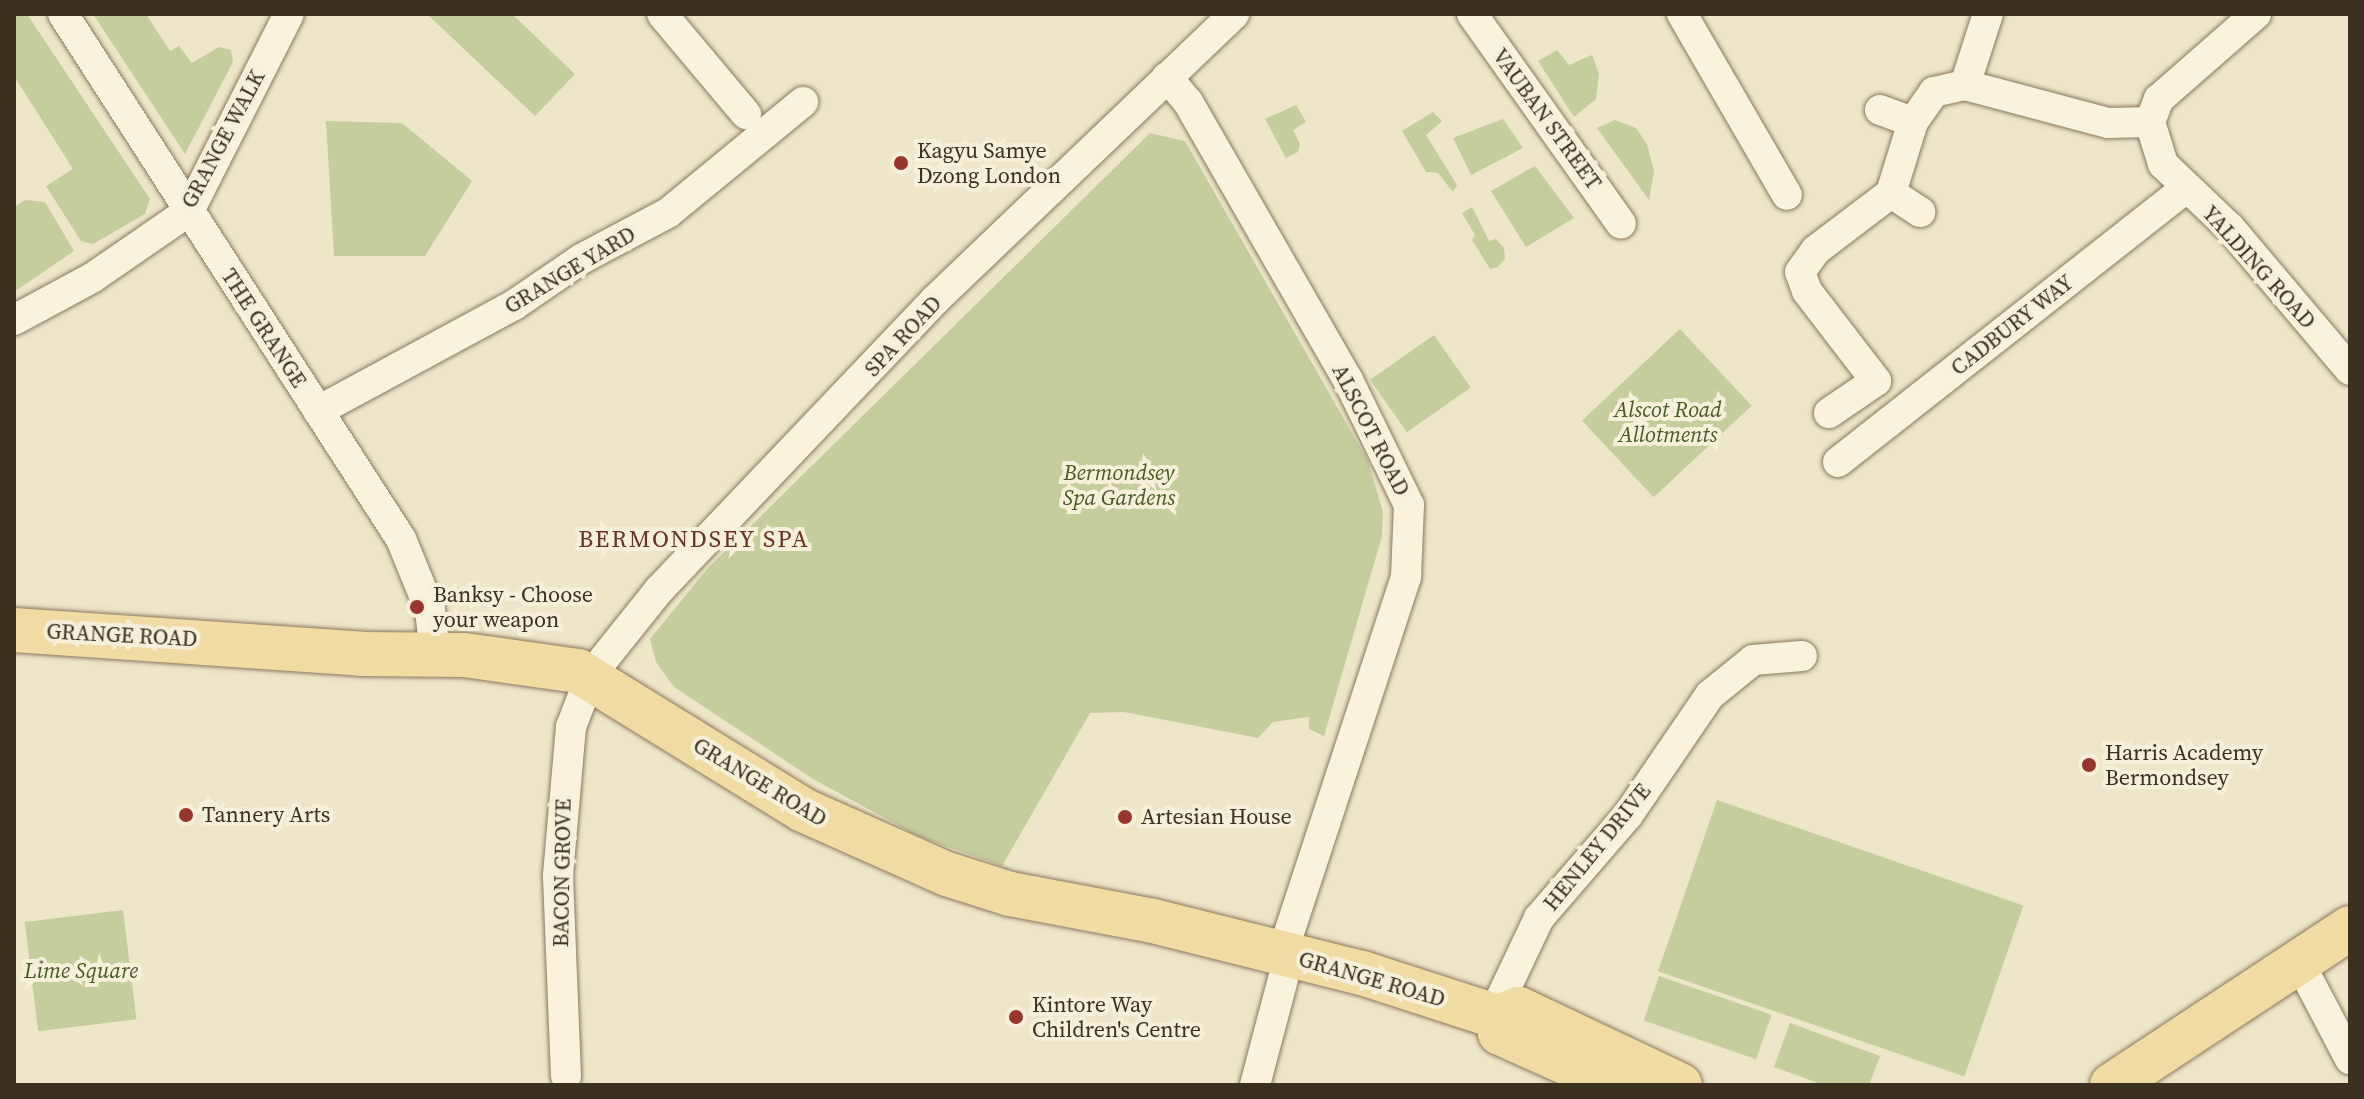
<!DOCTYPE html>
<style>
body{margin:0}
#map{position:relative;width:2364px;height:1099px;overflow:hidden;background:#eee6c9;font-family:"Source Serif 4",serif}
div>[style]{position:absolute}
.green>*{inset:0;background:#c5cd9d;transform-origin:0 0}
.roads{filter:drop-shadow(0 0 2px #8b785e) drop-shadow(0 0 2px #8b785e)}
.street>*{height:30px;margin:-15px;padding:0 15px;transform-origin:15px;border-radius:15px;background:#f9f2dd}
.primary>*{height:44px;margin:-22px;padding:0 22px;transform-origin:22px;border-radius:22px;background:#f0dca3}
.dots>*{width:22px;height:22px;translate:-50% -50%;box-sizing:border-box;border:4px solid #f6efd9;border-radius:50%}
span{translate:-50% -50%;white-space:nowrap;text-align:center;line-height:1.15;-webkit-text-stroke:8px #f6efd9;paint-order:stroke}
.street-label{font-size:22px;color:#3c3021}
.poi-label{font-size:22px;color:#3c3021}
.left{translate:0 -50%;text-align:left}
.park-label{font-size:22px;color:#495828;font-style:italic}
.neighbourhood-label{font-size:24px;color:#683421;letter-spacing:2px}
.frame{position:absolute;inset:0;border:16px solid #3c3021;pointer-events:none}
</style>
<div id="map">
<div class="green">
<div style="clip-path:polygon(14px 14px,27px 14px,150px 199px,145px 214px,93px 244px,81px 241px,46px 186px,73px 169px,14px 76px)"></div>
<div style="clip-path:polygon(93px 14px,146px 14px,170px 51px,179px 46px,192px 63px,219px 47px,231px 50px,233px 62px,185px 154px)"></div>
<div style="clip-path:polygon(427px 14px,512px 14px,575px 74px,535px 116px)"></div>
<div style="clip-path:polygon(1557px 50px,1569px 65px,1592px 55px,1599px 74px,1596px 99px,1574px 117px,1538px 61px)"></div>
<div style="clip-path:polygon(1296px 105px,1306px 122px,1293px 130px,1300px 144px,1298px 152px,1286px 158px,1265px 119px)"></div>
<div style="clip-path:polygon(1433px 112px,1442px 121px,1426px 135px,1457px 185px,1453px 192px,1438px 173px,1426px 172px,1402px 131px)"></div>
<div style="clip-path:polygon(1503px 119px,1523px 148px,1471px 175px,1453px 138px)"></div>
<div style="clip-path:polygon(1615px 120px,1636px 128px,1647px 144px,1654px 171px,1649px 200px,1597px 128px)"></div>
<div style="clip-path:polygon(326px 121px,402px 123px,472px 181px,425px 256px,334px 256px)"></div>
<div style="clip-path:polygon(1150px 133px,1185px 141px,1368px 461px,1383px 512px,1382px 536px,1324px 736px,1309px 729px,1309px 717px,1273px 722px,1258px 738px,1124px 712px,1090px 713px,1002px 866px,918px 836px,813px 779px,674px 687px,656px 662px,650px 639px,708px 568px)"></div>
<div style="clip-path:polygon(1535px 166px,1574px 218px,1526px 247px,1491px 191px)"></div>
<div style="clip-path:polygon(25px 200px,45px 202px,74px 251px,14px 292px,14px 207px)"></div>
<div style="clip-path:polygon(1472px 207px,1489px 241px,1496px 239px,1504px 248px,1505px 259px,1498px 267px,1490px 269px,1472px 240px,1475px 235px,1462px 213px)"></div>
<div style="left:1680px;top:329px;width:105px;height:134px;rotate:47deg"></div>
<div style="left:1434px;top:335px;width:64px;height:78px;rotate:55deg"></div>
<div style="left:1717px;top:800px;width:324px;height:181px;rotate:19deg"></div>
<div style="left:123px;top:910px;width:110px;height:99px;rotate:83deg"></div>
<div style="left:1659px;top:976px;width:119px;height:47px;rotate:19deg"></div>
<div style="clip-path:polygon(1790px 1023px,1880px 1056px,1869px 1085px,1824px 1085px,1774px 1067px)"></div>
</div>
<div class="roads">
<div class="street">
<div style="left:63px;top:14px;width:624px;rotate:57.23deg"></div>
<div style="left:401px;top:539px;width:77px;rotate:67.8deg"></div>
<div style="left:430px;top:610px;width:44px;rotate:83.5deg"></div>
<div style="left:662px;top:14px;width:131px;rotate:50deg"></div>
<div style="left:1472px;top:14px;width:257px;rotate:54.6deg"></div>
<div style="left:1682px;top:14px;width:209px;rotate:59.9deg"></div>
<div style="left:1167px;top:77px;width:33px;rotate:50deg"></div>
<div style="left:1188px;top:102px;width:321px;rotate:60.1deg"></div>
<div style="left:1348px;top:380px;width:139px;rotate:64deg"></div>
<div style="left:1409px;top:505px;width:72px;rotate:92.4deg"></div>
<div style="left:1406px;top:577px;width:397px;rotate:108.2deg"></div>
<div style="left:1965px;top:85px;width:75px;rotate:-72.1deg"></div>
<div style="left:1880px;top:110px;width:35px;rotate:20deg"></div>
<div style="left:2150px;top:122px;width:44px;rotate:72.8deg"></div>
<div style="left:2163px;top:164px;width:93px;rotate:43.7deg"></div>
<div style="left:2230px;top:228px;width:186px;rotate:49.8deg"></div>
<div style="left:2150px;top:122px;width:25px;rotate:-69deg"></div>
<div style="left:2159px;top:99px;width:129px;rotate:-41.2deg"></div>
<div style="left:1891px;top:193px;width:35px;rotate:33deg"></div>
<div style="left:14px;top:320px;width:89px;rotate:-28.3deg"></div>
<div style="left:92px;top:278px;width:118px;rotate:-34.6deg"></div>
<div style="left:189px;top:211px;width:221px;rotate:-63.1deg"></div>
<div style="left:318px;top:411px;width:223px;rotate:-28.4deg"></div>
<div style="left:514px;top:305px;width:83px;rotate:-34.3deg"></div>
<div style="left:583px;top:258px;width:96px;rotate:-27.9deg"></div>
<div style="left:668px;top:213px;width:175px;rotate:-39.4deg"></div>
<div style="left:1829px;top:413px;width:57px;rotate:-34.2deg"></div>
<div style="left:1876px;top:381px;width:113px;rotate:-127.5deg"></div>
<div style="left:1807px;top:291px;width:20px;rotate:-110deg"></div>
<div style="left:1800px;top:272px;width:27px;rotate:-54deg"></div>
<div style="left:1816px;top:250px;width:94px;rotate:-37.2deg"></div>
<div style="left:1891px;top:193px;width:74px;rotate:-72.8deg"></div>
<div style="left:1913px;top:122px;width:37px;rotate:-55deg"></div>
<div style="left:1934px;top:92px;width:32px;rotate:-13deg"></div>
<div style="left:1965px;top:85px;width:148px;rotate:14.9deg"></div>
<div style="left:2108px;top:123px;width:42px;rotate:-1.4deg"></div>
<div style="left:1838px;top:462px;width:443px;rotate:-38.2deg"></div>
<div style="left:2298px;top:960px;width:112px;rotate:62.3deg"></div>
<div style="left:1493px;top:1015px;width:107px;rotate:-64.6deg"></div>
<div style="left:1539px;top:918px;width:136px;rotate:-49.2deg"></div>
<div style="left:1628px;top:815px;width:145px;rotate:-55.7deg"></div>
<div style="left:1710px;top:695px;width:55px;rotate:-39.1deg"></div>
<div style="left:1753px;top:660px;width:49px;rotate:-4.7deg"></div>
<div style="left:566px;top:1076px;width:201px;rotate:-92.3deg"></div>
<div style="left:558px;top:875px;width:149px;rotate:-85deg"></div>
<div style="left:571px;top:727px;width:56px;rotate:-69deg"></div>
<div style="left:591px;top:675px;width:109px;rotate:-51.3deg"></div>
<div style="left:659px;top:590px;width:400px;rotate:-46.4deg"></div>
<div style="left:935px;top:300px;width:414px;rotate:-43.7deg"></div>
<div style="left:1255px;top:1085px;width:133px;rotate:-75.2deg"></div>
</div>
<div class="primary">
<div style="left:14px;top:630px;width:349px;rotate:3.9deg"></div>
<div style="left:362px;top:654px;width:102px;rotate:0.6deg"></div>
<div style="left:464px;top:655px;width:115px;rotate:8deg"></div>
<div style="left:578px;top:671px;width:264px;rotate:31.7deg"></div>
<div style="left:803px;top:810px;width:158px;rotate:24deg"></div>
<div style="left:947px;top:874px;width:66px;rotate:17.6deg"></div>
<div style="left:1010px;top:894px;width:146px;rotate:10.7deg"></div>
<div style="left:1153px;top:921px;width:215px;rotate:14deg"></div>
<div style="left:1362px;top:973px;width:143px;rotate:17.9deg"></div>
<div style="left:1498px;top:1017px;width:22px;rotate:-21deg"></div>
<div style="left:1519px;top:1009px;width:178px;rotate:25.3deg"></div>
<div style="left:1498px;top:1017px;width:16px;rotate:83deg"></div>
<div style="left:1500px;top:1033px;width:113px;rotate:24.1deg"></div>
<div style="left:2112px;top:1085px;width:285px;rotate:-33.4deg"></div>
</div>
</div>
<div class="dots">
<div style="left:901px;top:163px;background:#9a342e"></div>
<div style="left:417px;top:607px;background:#9a342e"></div>
<div style="left:2089px;top:765px;background:#9a342e"></div>
<div style="left:186px;top:815px;background:#9a342e"></div>
<div style="left:1125px;top:817px;background:#9a342e"></div>
<div style="left:1016px;top:1017px;background:#9a342e"></div>
</div>
<div class="street-label">
<span style="left:1547px;top:119px;rotate:54deg">VAUBAN STREET</span>
<span style="left:223px;top:139px;rotate:-62deg">GRANGE WALK</span>
<span style="left:2259px;top:267px;rotate:48deg">YALDING ROAD</span>
<span style="left:570px;top:270px;rotate:-31deg">GRANGE YARD</span>
<span style="left:2012px;top:325px;rotate:-38deg">CADBURY WAY</span>
<span style="left:264px;top:328px;rotate:57deg">THE GRANGE</span>
<span style="left:903px;top:336px;rotate:-47deg">SPA ROAD</span>
<span style="left:1371px;top:430px;rotate:63deg">ALSCOT ROAD</span>
<span style="left:122px;top:635px;rotate:3deg">GRANGE ROAD</span>
<span style="left:760px;top:782px;rotate:31deg">GRANGE ROAD</span>
<span style="left:1597px;top:847px;rotate:-51deg">HENLEY DRIVE</span>
<span style="left:562px;top:873px;rotate:-89deg">BACON GROVE</span>
<span style="left:1372px;top:979px;rotate:16deg">GRANGE ROAD</span>
</div>
<div class="poi-label">
<span class="left" style="left:917px;top:163px">Kagyu Samye<br>Dzong London</span>
<span class="left" style="left:433px;top:607px">Banksy - Choose<br>your weapon</span>
<span class="left" style="left:2105px;top:765px">Harris Academy<br>Bermondsey</span>
<span class="left" style="left:202px;top:815px">Tannery Arts</span>
<span class="left" style="left:1141px;top:817px">Artesian House</span>
<span class="left" style="left:1032px;top:1017px">Kintore Way<br>Children's Centre</span>
</div>
<div class="park-label">
<span style="left:1668px;top:422px">Alscot Road<br>Allotments</span>
<span style="left:1119px;top:485px">Bermondsey<br>Spa Gardens</span>
<span style="left:81px;top:971px">Lime Square</span>
</div>
<div class="neighbourhood-label">
<span style="left:694px;top:539px">BERMONDSEY SPA</span>
</div>
<div class="frame"></div>
</div>
